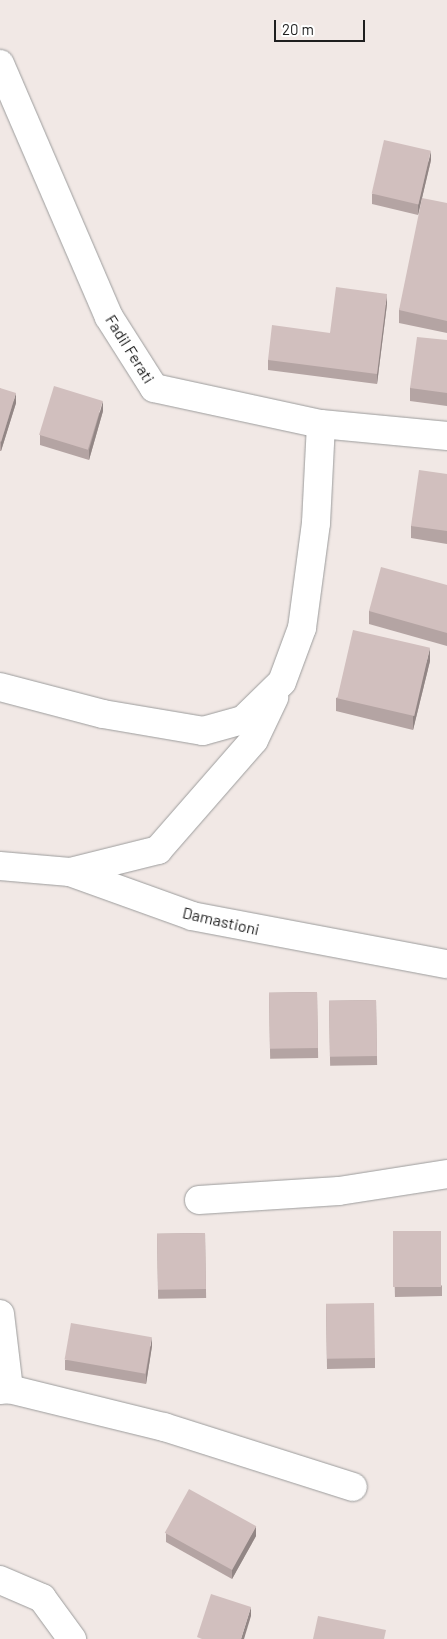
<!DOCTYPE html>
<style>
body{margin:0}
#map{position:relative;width:447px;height:1639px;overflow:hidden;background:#f1e8e5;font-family:Barlow,sans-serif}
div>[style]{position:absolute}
.roads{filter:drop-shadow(0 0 1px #9c9c9c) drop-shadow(0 0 1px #9c9c9c)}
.minor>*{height:28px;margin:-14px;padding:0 14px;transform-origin:14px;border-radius:14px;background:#fff}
.wall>*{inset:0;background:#b4a4a3;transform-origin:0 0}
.shaded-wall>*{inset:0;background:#928685}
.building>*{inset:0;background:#d1bfbe;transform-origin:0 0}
span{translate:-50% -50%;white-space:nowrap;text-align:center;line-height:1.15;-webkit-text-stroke:5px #fff;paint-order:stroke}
.street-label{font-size:16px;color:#1f1f1f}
.scale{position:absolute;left:274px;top:20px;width:91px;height:22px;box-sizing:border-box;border:2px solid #1f1f1f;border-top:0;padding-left:6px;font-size:15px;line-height:18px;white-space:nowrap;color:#1f1f1f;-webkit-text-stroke:4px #fff;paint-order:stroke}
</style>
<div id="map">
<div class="roads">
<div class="minor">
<div style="left:0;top:64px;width:275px;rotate:66.7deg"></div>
<div style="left:109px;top:317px;width:84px;rotate:57.6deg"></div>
<div style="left:154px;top:388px;width:171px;rotate:12.2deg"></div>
<div style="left:321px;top:424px;width:127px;rotate:5.4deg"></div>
<div style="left:0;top:687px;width:106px;rotate:14.7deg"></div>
<div style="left:103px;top:714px;width:101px;rotate:9.6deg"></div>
<div style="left:203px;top:731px;width:41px;rotate:-15.4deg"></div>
<div style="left:243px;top:720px;width:54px;rotate:-44.3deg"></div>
<div style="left:282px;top:682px;width:58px;rotate:-69.7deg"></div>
<div style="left:302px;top:628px;width:106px;rotate:-82.4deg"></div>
<div style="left:316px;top:523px;width:99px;rotate:-87.1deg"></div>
<div style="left:0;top:866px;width:70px;rotate:4.9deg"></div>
<div style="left:70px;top:872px;width:130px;rotate:19.8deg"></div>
<div style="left:192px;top:916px;width:259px;rotate:10.7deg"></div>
<div style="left:70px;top:872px;width:91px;rotate:-14deg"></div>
<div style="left:158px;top:850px;width:146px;rotate:-48.9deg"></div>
<div style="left:254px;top:740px;width:47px;rotate:-64.5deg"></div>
<div style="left:199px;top:1200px;width:140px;rotate:-3.7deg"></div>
<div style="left:339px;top:1191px;width:109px;rotate:-8.9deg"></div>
<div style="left:0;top:1314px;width:76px;rotate:83.2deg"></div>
<div style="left:0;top:1390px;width:9px;rotate:-6deg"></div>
<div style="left:9px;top:1389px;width:160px;rotate:13.8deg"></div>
<div style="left:164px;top:1427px;width:198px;rotate:17.6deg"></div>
<div style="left:0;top:1580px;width:46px;rotate:23.2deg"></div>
<div style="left:42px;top:1598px;width:51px;rotate:53.8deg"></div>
</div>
</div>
<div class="wall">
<div style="clip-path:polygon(431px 160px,418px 215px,372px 204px,372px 194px)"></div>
<div style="clip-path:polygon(447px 203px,447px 333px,399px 323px,399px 310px)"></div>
<div style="clip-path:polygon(387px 304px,377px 384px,268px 370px,268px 360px,330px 333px)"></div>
<div style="clip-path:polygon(447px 340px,447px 406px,410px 401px,410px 388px)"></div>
<div style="clip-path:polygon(0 388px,16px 403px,1px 451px,0 451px)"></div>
<div style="clip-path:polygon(103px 411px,89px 460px,40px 445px,40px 435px)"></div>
<div style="clip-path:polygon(447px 474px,447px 544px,411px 538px,411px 526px)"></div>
<div style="clip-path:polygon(447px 585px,447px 646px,369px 624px,369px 611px)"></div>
<div style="clip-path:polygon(430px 661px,413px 730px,336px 711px,336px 698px)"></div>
<div style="left:317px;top:992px;width:66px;height:48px;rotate:89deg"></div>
<div style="left:376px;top:1000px;width:65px;height:47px;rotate:89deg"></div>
<div style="clip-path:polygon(393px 1231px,442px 1286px,442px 1296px,395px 1297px)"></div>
<div style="left:205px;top:1233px;width:65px;height:48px;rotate:89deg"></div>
<div style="clip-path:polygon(326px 1304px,375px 1358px,375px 1368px,327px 1369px)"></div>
<div style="clip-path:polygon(152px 1346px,146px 1384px,65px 1370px,65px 1360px)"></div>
<div style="clip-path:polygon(166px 1533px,256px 1536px,232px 1579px,166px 1542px)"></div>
</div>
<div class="shaded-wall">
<div style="clip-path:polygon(431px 151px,431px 160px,418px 215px,418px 205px)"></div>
<div style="clip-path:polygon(387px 294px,387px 304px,377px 384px,377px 374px)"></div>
<div style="clip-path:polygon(16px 393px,16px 403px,1px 451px,1px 442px)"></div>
<div style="clip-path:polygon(103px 401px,103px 411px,89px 460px,89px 450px)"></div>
<div style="clip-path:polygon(430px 648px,430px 661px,413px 730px,413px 717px)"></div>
<div style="clip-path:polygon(152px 1337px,152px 1346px,146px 1384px,146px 1374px)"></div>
<div style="clip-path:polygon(256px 1526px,256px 1536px,232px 1579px,232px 1569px)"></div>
<div style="clip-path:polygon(251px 1607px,251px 1616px,244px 1639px,241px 1639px)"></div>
</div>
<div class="building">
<div style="left:384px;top:140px;width:48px;height:55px;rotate:13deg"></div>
<div style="clip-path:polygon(422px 198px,447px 203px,447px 321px,399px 310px)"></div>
<div style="clip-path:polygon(336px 287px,387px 294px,377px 374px,268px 360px,272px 325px,330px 333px)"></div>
<div style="clip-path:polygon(417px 337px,447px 340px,447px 393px,410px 388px)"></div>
<div style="left:54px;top:386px;width:51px;height:51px;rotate:17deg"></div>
<div style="clip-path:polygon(0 388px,16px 393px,1px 442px,0 441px)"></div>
<div style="clip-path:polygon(419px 470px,447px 474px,447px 531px,411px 526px)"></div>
<div style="clip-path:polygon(381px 567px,447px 585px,447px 633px,369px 611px)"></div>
<div style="left:353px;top:630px;width:79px;height:70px;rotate:13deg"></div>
<div style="left:317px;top:992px;width:56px;height:48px;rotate:89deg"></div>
<div style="left:376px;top:1000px;width:56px;height:47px;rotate:89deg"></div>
<div style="left:393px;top:1231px;width:48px;height:56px"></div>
<div style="left:205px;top:1233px;width:56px;height:48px;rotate:89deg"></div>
<div style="left:374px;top:1303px;width:55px;height:48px;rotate:89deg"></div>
<div style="left:71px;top:1323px;width:82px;height:37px;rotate:10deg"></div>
<div style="left:189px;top:1489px;width:77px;height:50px;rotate:29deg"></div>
<div style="clip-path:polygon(211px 1594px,251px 1607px,241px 1639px,202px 1639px,197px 1637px)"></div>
<div style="clip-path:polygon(318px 1616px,386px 1630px,384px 1639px,313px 1639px)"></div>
</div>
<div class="street-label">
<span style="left:130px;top:349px;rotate:58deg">Fadil Ferati</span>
<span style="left:221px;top:921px;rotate:13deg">Damastioni</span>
</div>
<div class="scale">20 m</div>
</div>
